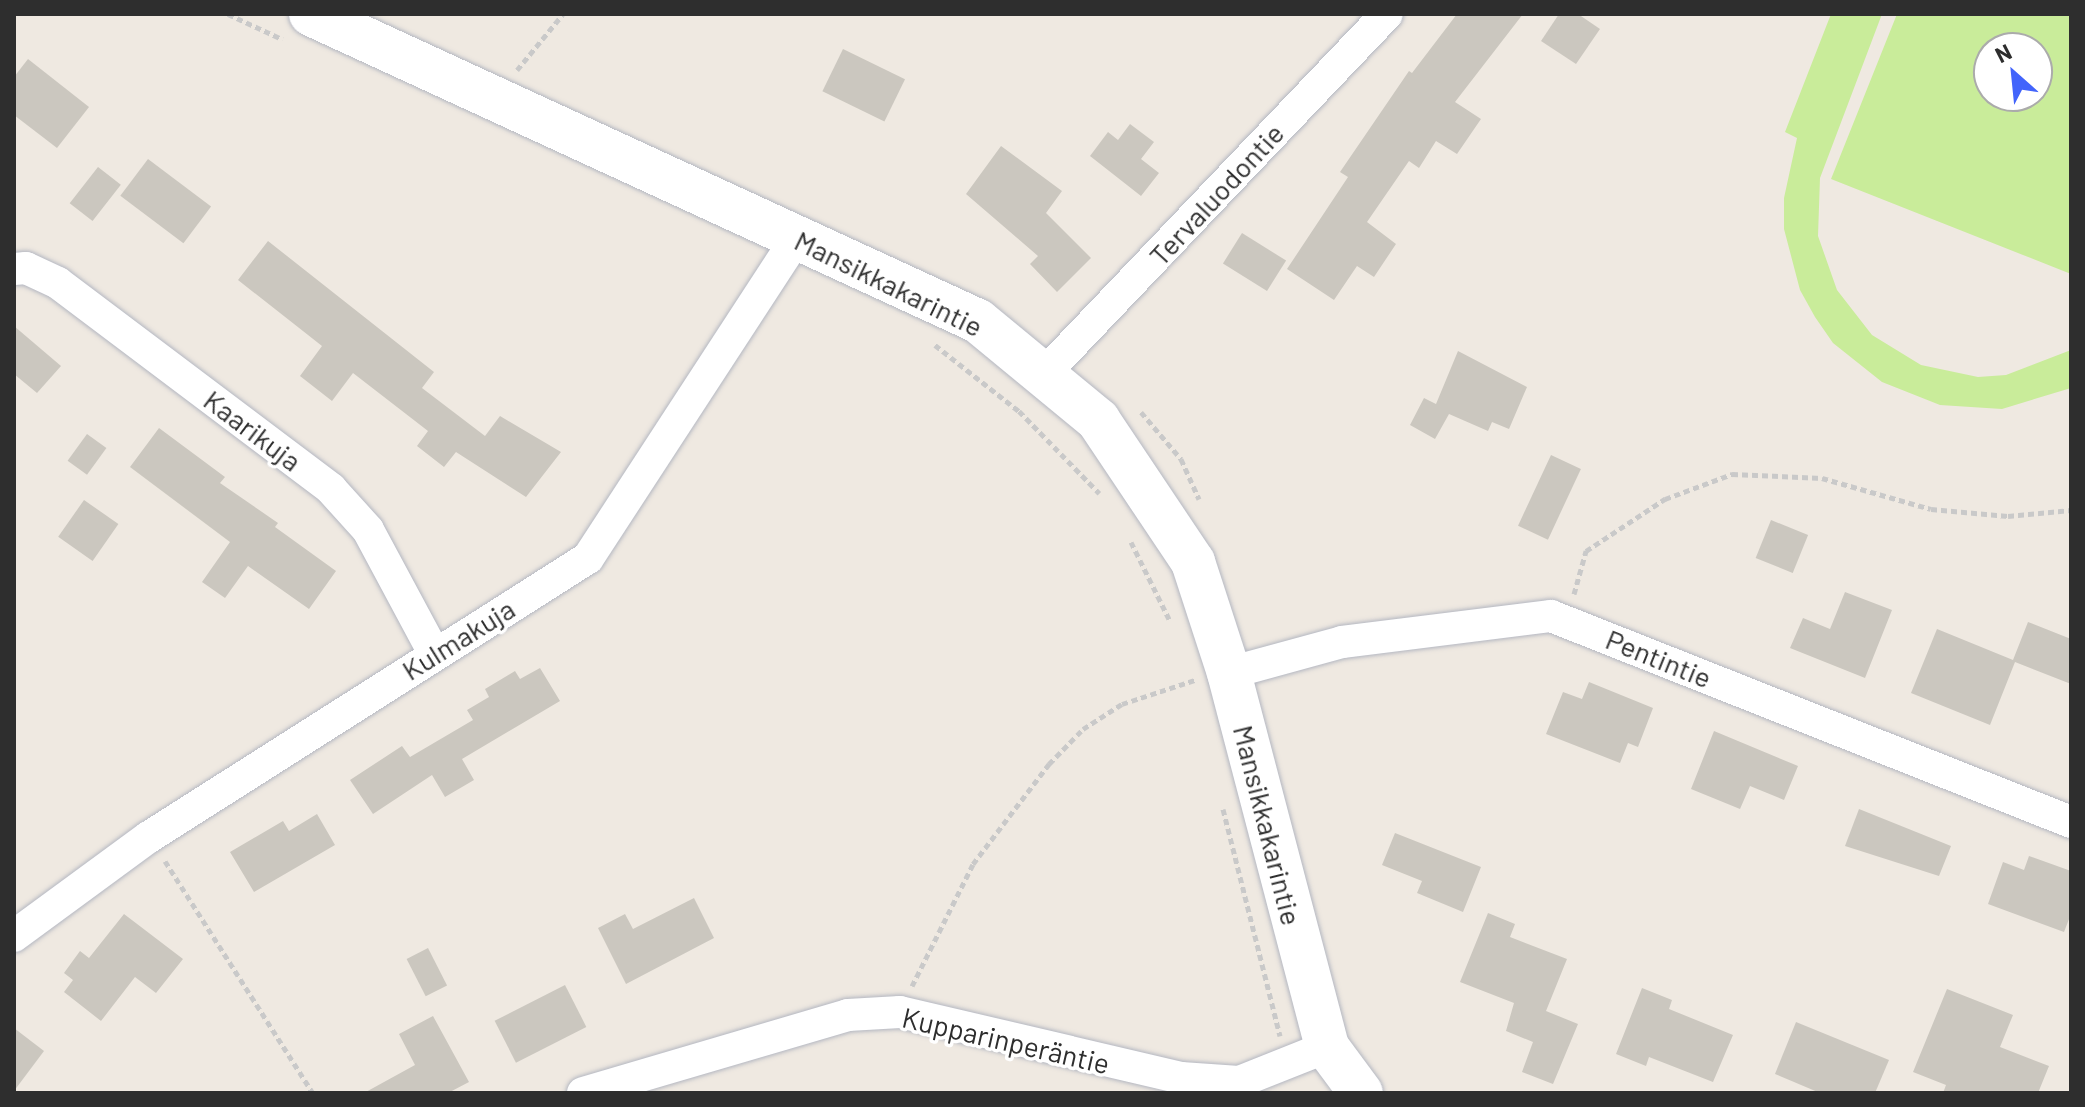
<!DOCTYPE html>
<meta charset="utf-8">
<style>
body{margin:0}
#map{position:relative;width:2085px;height:1107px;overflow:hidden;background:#efe9e1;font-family:Barlow,sans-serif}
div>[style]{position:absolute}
.pitch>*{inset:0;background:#c9ec9a}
.building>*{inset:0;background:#cbc7bf;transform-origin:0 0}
.path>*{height:5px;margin-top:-2.5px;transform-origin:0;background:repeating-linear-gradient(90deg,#c9c9c9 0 6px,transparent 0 10px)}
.roads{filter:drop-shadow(0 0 2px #b4b7c1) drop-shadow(0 0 2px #b4b7c1)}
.street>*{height:32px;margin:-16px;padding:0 16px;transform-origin:16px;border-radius:16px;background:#fff}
.secondary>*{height:44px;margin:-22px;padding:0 22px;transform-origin:22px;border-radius:22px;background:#fff}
span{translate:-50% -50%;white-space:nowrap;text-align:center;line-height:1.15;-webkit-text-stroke:7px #fff;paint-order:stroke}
.street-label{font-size:28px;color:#2e2e2e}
.frame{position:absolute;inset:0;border:16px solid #2e2e2e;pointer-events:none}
.north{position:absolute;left:1973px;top:32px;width:80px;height:80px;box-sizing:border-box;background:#fff;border:2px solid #ababab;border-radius:50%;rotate:333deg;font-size:22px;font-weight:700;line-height:32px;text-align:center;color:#2e2e2e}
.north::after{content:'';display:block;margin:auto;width:28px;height:36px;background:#4264fb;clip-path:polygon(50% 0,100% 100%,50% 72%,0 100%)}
</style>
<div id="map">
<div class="pitch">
<div style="clip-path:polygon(1831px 14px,1882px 14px,1820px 178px,1818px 236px,1837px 290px,1872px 335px,1921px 365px,1978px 377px,2006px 375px,2071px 350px,2071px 388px,2002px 409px,1940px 405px,1882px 382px,1833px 343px,1815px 317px,1800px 290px,1784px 229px,1784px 198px,1797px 138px,1785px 132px)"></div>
<div style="clip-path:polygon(evenodd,1897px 14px,2071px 14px,2071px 274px,1831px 179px,1897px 14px,1989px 48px,2037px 48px,2037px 96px,1989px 96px,1989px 48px)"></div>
</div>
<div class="building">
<div style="clip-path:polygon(1457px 14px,1523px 14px,1455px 102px,1481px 119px,1457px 154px,1436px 141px,1419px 168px,1409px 161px,1367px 222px,1396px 244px,1374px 277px,1357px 266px,1334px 300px,1287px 269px,1348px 177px,1340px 172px,1409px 71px,1412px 73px)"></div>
<div style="clip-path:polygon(1559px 14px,1578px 14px,1600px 29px,1576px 64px,1541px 41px)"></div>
<div style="left:843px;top:49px;width:69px;height:47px;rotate:26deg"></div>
<div style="clip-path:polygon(28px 59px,89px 107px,57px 148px,14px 115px,14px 77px)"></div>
<div style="clip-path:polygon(1130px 124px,1154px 142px,1141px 159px,1159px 173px,1141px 196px,1090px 156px,1108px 132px,1118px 140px)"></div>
<div style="clip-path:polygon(1001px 146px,1062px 191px,1046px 213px,1091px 258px,1057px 292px,1030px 264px,1038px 256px,966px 194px)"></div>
<div style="left:148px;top:159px;width:79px;height:46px;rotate:37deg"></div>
<div style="left:98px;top:167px;width:29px;height:46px;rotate:38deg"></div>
<div style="left:1242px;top:233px;width:52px;height:36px;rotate:32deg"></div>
<div style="clip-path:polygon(268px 241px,434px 372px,422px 388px,485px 436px,500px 416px,561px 452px,526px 497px,456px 452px,444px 467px,417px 446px,428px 431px,353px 373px,332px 401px,300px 376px,322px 346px,238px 280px)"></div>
<div style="clip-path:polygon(14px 326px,61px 366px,37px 393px,14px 374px)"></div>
<div style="clip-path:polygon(1458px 351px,1527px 387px,1509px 429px,1492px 422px,1488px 431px,1449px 414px,1435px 439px,1410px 425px,1424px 398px,1436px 404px)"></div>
<div style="clip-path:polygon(159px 428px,225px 477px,220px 483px,278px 523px,275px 527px,336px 571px,309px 609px,248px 566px,225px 598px,202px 582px,230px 542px,130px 467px)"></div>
<div style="left:87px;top:434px;width:24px;height:33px;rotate:36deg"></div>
<div style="left:1551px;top:455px;width:33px;height:78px;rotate:25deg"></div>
<div style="left:84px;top:500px;width:42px;height:45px;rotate:35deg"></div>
<div style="left:1771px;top:520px;width:40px;height:41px;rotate:22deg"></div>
<div style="clip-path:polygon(1845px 592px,1892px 610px,1865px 678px,1790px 648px,1803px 618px,1830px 629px)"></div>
<div style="clip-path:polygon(2028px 622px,2071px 639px,2071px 684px,2015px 662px,1990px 725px,1911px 693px,1937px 629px,2013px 660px)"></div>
<div style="clip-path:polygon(540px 668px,560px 701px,462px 759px,474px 780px,445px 797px,432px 775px,373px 814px,350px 780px,402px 746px,410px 757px,473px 720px,467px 710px,489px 697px,485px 689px,515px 671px,520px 679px)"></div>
<div style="clip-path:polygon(1589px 682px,1653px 708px,1638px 747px,1628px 743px,1620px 763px,1546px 734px,1563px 692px,1582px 699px)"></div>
<div style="clip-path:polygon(1714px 731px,1798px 766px,1784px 800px,1750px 786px,1740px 809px,1691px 789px)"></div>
<div style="clip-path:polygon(1859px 809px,1951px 846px,1939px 876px,1845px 846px)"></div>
<div style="clip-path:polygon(317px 814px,335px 845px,254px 892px,230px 852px,283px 821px,289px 831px)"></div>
<div style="clip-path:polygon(1395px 833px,1481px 867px,1463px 912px,1417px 893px,1422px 881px,1382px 865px)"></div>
<div style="clip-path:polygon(2029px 856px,2071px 871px,2071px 914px,2064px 932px,1988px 904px,2003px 862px,2024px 870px)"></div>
<div style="clip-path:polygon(694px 898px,714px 938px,626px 984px,598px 928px,625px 914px,633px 929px)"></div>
<div style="clip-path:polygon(1488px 913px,1515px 924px,1510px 937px,1567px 959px,1546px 1011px,1578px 1024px,1553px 1084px,1522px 1072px,1533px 1042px,1506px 1031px,1514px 1003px,1460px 982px)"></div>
<div style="clip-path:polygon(124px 914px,183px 959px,156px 993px,135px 977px,101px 1021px,64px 992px,73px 980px,64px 973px,80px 951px,89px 958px)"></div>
<div style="left:428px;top:948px;width:42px;height:24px;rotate:63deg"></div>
<div style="left:565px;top:985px;width:47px;height:79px;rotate:63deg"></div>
<div style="clip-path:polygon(1642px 988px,1672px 1000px,1669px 1009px,1733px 1035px,1713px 1082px,1649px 1057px,1646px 1066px,1616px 1054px)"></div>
<div style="clip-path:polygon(1947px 989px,2013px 1015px,2000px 1047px,2049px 1066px,2038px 1093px,1943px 1093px,1946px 1085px,1913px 1072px)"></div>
<div style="clip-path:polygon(433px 1016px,469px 1082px,448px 1093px,364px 1093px,415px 1065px,399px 1034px)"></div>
<div style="clip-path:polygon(1796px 1022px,1889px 1060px,1875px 1093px,1820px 1093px,1775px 1074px)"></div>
<div style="clip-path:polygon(14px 1028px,44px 1051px,14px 1091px)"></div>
</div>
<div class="path">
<div style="left:228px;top:14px;width:60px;rotate:24.8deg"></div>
<div style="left:517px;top:70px;width:72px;rotate:-50.6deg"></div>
<div style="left:935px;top:345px;width:107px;rotate:38.2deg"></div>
<div style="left:1019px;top:411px;width:115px;rotate:45.7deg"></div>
<div style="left:1141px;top:412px;width:62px;rotate:49.6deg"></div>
<div style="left:1181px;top:459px;width:44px;rotate:65.8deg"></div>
<div style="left:1131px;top:542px;width:86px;rotate:63.7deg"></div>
<div style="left:1574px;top:594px;width:45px;rotate:-74.4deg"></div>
<div style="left:1586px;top:551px;width:95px;rotate:-33.4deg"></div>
<div style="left:1665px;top:499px;width:72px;rotate:-20.5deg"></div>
<div style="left:1732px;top:474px;width:90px;rotate:2.5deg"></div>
<div style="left:1822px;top:478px;width:113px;rotate:15.9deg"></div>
<div style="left:1931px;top:509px;width:77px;rotate:5.2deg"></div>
<div style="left:2008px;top:516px;width:63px;rotate:-5.4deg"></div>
<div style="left:1223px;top:809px;width:234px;rotate:75.9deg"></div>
<div style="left:165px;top:861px;width:275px;rotate:57.5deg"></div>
<div style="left:912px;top:986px;width:136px;rotate:-63.4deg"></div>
<div style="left:973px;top:864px;width:126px;rotate:-52.8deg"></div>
<div style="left:1049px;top:764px;width:49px;rotate:-45.8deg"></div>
<div style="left:1083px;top:729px;width:46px;rotate:-32.7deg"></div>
<div style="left:1122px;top:704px;width:77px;rotate:-18.2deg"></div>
</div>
<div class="roads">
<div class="street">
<div style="left:14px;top:269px;width:12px;rotate:-5deg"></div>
<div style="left:26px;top:268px;width:35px;rotate:25deg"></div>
<div style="left:58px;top:283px;width:342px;rotate:37deg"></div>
<div style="left:331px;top:489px;width:55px;rotate:47.9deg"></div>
<div style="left:368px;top:530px;width:140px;rotate:61.8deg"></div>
<div style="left:1044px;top:374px;width:497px;rotate:-46.4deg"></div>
<div style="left:1229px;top:673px;width:117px;rotate:-15.3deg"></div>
<div style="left:1342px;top:642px;width:211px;rotate:-7.1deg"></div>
<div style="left:1551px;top:616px;width:559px;rotate:21.61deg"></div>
<div style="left:14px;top:936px;width:167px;rotate:-36.3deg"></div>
<div style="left:149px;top:837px;width:520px;rotate:-32.44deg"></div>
<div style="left:588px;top:558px;width:382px;rotate:-56.9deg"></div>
<div style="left:583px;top:1093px;width:276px;rotate:-16.4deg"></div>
<div style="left:848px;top:1015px;width:52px;rotate:-3.3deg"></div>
<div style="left:900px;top:1012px;width:289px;rotate:13.2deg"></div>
<div style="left:1181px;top:1078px;width:58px;rotate:3.9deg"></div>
<div style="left:1239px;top:1082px;width:95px;rotate:-21.7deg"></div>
</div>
<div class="secondary">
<div style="left:311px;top:14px;width:734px;rotate:24.72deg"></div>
<div style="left:978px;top:321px;width:156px;rotate:39.5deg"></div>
<div style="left:1098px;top:420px;width:171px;rotate:56.2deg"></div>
<div style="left:1193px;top:562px;width:117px;rotate:72deg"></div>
<div style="left:1229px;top:673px;width:387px;rotate:75.3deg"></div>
<div style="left:1327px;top:1047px;width:57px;rotate:53.5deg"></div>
</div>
</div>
<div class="street-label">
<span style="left:1216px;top:194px;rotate:-47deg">Tervaluodontie</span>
<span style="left:889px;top:283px;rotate:26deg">Mansikkakarintie</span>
<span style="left:253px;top:430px;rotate:37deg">Kaarikuja</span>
<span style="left:458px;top:639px;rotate:-32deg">Kulmakuja</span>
<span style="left:1659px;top:658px;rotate:22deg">Pentintie</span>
<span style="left:1268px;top:825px;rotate:76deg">Mansikkakarintie</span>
<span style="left:1006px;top:1040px;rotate:13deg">Kupparinperäntie</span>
</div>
<div class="frame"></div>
<div class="north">N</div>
</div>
